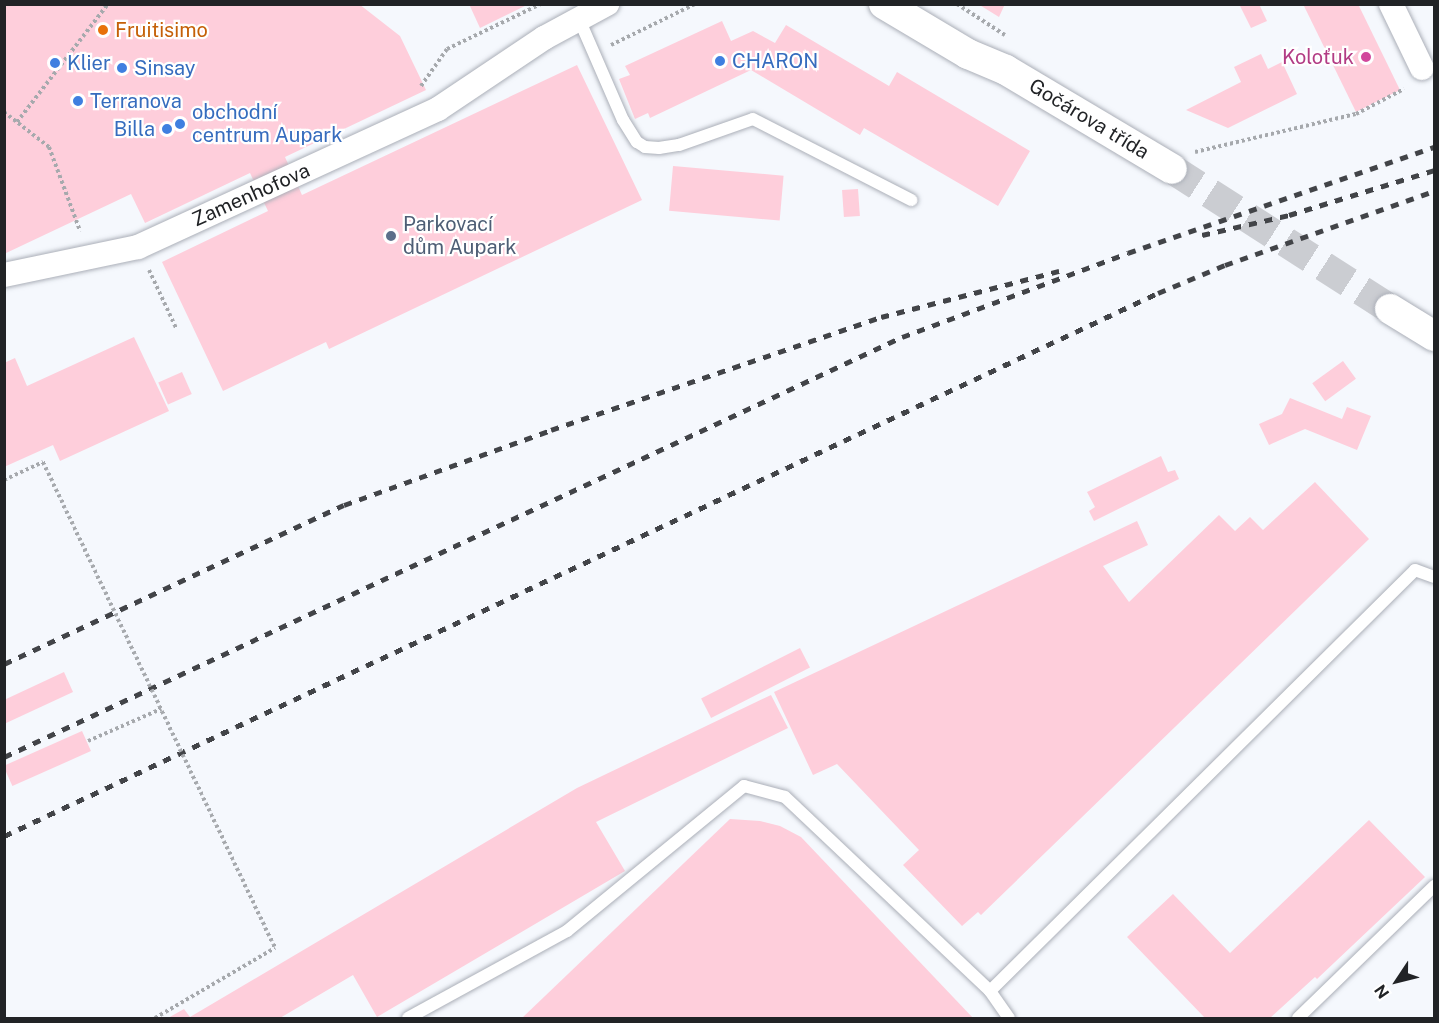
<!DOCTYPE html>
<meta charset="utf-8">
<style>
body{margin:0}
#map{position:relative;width:1439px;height:1023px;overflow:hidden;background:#f5f8fd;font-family:"Public Sans",sans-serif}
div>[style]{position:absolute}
.building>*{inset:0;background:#fecedb;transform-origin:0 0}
.tertiary-tunnel>*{height:30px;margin-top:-15px;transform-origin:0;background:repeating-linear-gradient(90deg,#cbcdd2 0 30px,transparent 0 45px)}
.path>*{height:4px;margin-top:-2px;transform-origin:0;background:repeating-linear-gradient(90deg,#a6a9ad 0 3px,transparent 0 6px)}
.roads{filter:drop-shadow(0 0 2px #abafb8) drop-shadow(0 0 2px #abafb8)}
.service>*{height:12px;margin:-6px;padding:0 6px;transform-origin:6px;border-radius:6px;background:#fff}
.minor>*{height:24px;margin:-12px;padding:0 12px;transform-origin:12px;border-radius:12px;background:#fff}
.tertiary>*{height:30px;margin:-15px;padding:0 15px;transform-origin:15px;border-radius:15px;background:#fff}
.rail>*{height:4.5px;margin-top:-2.25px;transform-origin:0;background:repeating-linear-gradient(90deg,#424448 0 8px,transparent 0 16px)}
.path-bridge>*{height:4px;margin-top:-2px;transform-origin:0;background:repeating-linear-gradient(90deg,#a6a9ad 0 3px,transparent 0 6px)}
.dots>*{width:16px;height:16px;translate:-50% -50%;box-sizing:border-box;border:3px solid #fff;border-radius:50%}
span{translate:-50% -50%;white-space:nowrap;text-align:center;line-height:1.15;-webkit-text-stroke:4.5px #fff;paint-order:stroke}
.food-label{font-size:20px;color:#c56008}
.left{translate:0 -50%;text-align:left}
.hotel-label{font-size:20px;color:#b23c85}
.right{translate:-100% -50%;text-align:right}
.shop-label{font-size:20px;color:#366cbe}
.street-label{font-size:20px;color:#212326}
.service-label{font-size:20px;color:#4e5e75}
.frame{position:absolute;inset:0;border:6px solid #212326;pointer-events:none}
.north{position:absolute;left:1367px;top:951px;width:60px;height:60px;-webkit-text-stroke:4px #fff;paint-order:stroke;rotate:235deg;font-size:16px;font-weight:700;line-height:24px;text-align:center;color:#212326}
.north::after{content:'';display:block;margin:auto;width:21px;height:27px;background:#212326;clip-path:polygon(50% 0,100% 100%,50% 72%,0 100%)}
</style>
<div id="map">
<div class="building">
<div style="clip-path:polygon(4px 4px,359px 4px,400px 36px,426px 90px,285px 157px,302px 195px,577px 65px,642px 200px,329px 349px,326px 342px,223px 391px,162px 262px,268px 211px,250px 173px,145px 223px,131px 194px,4px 254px)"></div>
<div style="clip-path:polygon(469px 4px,529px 4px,480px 28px)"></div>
<div style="clip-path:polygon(978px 4px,1005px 4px,999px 17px)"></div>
<div style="clip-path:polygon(1239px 4px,1259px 4px,1267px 21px,1251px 28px)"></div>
<div style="clip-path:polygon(1303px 4px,1358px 4px,1400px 90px,1356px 112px)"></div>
<div style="clip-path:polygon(722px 21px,731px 41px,753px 31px,775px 43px,786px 25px,889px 86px,897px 72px,1030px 151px,998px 206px,864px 128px,860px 135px,751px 70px,650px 118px,648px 113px,635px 119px,619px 79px,630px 75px,625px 66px)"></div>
<div style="clip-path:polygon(1261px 54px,1268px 69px,1282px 62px,1297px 94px,1228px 128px,1186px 110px,1241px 82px,1234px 67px)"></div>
<div style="left:673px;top:166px;width:111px;height:45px;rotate:5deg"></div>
<div style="left:858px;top:189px;width:27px;height:16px;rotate:86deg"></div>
<div style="clip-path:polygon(134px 337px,169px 411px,60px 461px,53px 445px,4px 467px,4px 363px,15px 358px,27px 386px)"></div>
<div style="left:1343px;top:361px;width:22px;height:38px;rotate:54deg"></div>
<div style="left:182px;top:372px;width:24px;height:26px;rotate:66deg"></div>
<div style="clip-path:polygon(1290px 398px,1342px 419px,1347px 407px,1371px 416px,1357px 450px,1305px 429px,1269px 445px,1259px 424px,1282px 414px)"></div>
<div style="clip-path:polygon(1161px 456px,1168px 472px,1175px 470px,1179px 479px,1094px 521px,1089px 511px,1095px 507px,1087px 492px)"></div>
<div style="clip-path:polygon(1315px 482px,1369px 539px,981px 915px,978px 912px,962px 926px,903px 865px,919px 850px,837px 764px,813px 775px,774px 692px,1137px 521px,1148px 545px,1103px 566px,1129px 602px,1219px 515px,1235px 531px,1250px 517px,1263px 530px)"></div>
<div style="left:800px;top:648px;width:22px;height:111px;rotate:63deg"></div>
<div style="clip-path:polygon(64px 672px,73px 692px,4px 724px,4px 700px)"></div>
<div style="clip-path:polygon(771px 695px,788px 728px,596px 822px,625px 871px,377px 1017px,353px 975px,280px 1018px,168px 1018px,184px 1009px,190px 1017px,577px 788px)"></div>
<div style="left:82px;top:731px;width:22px;height:86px;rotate:66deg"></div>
<div style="clip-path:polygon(730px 819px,760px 821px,780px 826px,801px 837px,973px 1018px,522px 1018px)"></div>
<div style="clip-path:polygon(1369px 820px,1425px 877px,1317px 979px,1315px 977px,1270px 1018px,1205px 1018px,1127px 937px,1173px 894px,1230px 953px)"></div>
</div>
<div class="tertiary-tunnel">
<div style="left:1172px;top:169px;width:259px;rotate:32.7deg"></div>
</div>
<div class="path">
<div style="left:957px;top:4px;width:57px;rotate:32.9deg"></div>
<div style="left:611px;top:45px;width:93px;rotate:-26deg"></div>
<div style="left:421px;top:86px;width:45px;rotate:-54.9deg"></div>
<div style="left:447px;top:49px;width:104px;rotate:-25.6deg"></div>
<div style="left:4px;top:112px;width:57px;rotate:37.9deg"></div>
<div style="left:49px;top:147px;width:90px;rotate:69.7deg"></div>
<div style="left:17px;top:122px;width:149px;rotate:-52.4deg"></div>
<div style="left:1195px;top:152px;width:165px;rotate:-13.3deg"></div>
<div style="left:1356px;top:114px;width:54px;rotate:-27.5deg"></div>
<div style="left:149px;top:270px;width:64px;rotate:65deg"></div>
<div style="left:4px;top:480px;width:43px;rotate:-24.8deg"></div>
<div style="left:88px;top:741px;width:80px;rotate:-23.7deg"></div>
<div style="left:155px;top:1018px;width:139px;rotate:-30.3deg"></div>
</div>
<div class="roads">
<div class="service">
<div style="left:579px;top:19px;width:110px;rotate:66.5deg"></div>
<div style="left:623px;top:120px;width:26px;rotate:58deg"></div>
<div style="left:637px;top:142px;width:9px;rotate:32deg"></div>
<div style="left:645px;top:147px;width:14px;rotate:4deg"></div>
<div style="left:659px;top:148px;width:20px;rotate:-9deg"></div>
<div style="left:679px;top:145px;width:78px;rotate:-19.4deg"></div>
<div style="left:753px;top:119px;width:178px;rotate:27.1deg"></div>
<div style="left:990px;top:991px;width:33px;rotate:55deg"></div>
<div style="left:408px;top:1018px;width:181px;rotate:-28.7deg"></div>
<div style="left:567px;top:931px;width:229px;rotate:-39.3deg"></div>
<div style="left:744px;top:786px;width:42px;rotate:15deg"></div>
<div style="left:785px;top:797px;width:282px;rotate:43.4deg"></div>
<div style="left:990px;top:991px;width:598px;rotate:-44.73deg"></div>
<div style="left:1415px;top:570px;width:20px;rotate:20deg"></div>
<div style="left:1298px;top:1018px;width:190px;rotate:-44.1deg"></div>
</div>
<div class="minor">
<div style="left:1391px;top:4px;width:71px;rotate:64.2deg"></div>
<div style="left:4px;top:275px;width:137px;rotate:-11.8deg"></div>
<div style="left:138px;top:247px;width:330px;rotate:-24.7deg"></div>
<div style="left:438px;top:109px;width:128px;rotate:-33.8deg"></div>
<div style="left:544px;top:38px;width:72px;rotate:-28.4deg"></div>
</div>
<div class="tertiary">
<div style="left:884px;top:4px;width:98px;rotate:30.8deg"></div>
<div style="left:968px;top:54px;width:41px;rotate:22.8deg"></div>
<div style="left:1006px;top:70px;width:193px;rotate:30.8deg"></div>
<div style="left:1390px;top:309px;width:52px;rotate:31.5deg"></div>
</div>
</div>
<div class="rail">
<div style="left:1202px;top:235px;width:89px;rotate:-12.9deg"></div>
<div style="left:1289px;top:215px;width:152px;rotate:-17.2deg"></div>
<div style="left:4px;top:664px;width:375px;rotate:-25.1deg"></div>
<div style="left:344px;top:505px;width:220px;rotate:-19.9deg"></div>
<div style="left:551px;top:430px;width:349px;rotate:-18.9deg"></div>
<div style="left:881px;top:317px;width:184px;rotate:-14.5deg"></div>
<div style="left:4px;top:757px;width:991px;rotate:-25.07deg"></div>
<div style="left:902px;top:337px;width:241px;rotate:-20.4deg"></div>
<div style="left:1128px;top:253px;width:324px;rotate:-19.1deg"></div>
<div style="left:4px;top:836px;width:1275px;rotate:-25.2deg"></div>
<div style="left:1158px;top:293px;width:73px;rotate:-22.7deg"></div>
<div style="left:1225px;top:265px;width:222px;rotate:-19.5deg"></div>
</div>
<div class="path-bridge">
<div style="left:43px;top:462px;width:539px;rotate:64.48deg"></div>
</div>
<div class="dots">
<div style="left:103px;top:30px;background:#e8710a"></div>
<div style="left:1366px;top:57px;background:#d1479c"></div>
<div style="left:720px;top:61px;background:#3f7fe0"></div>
<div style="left:55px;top:63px;background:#3f7fe0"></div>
<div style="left:122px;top:68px;background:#3f7fe0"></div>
<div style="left:78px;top:101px;background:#3f7fe0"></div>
<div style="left:180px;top:124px;background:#3f7fe0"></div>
<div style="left:167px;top:129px;background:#3f7fe0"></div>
<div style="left:391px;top:236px;background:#5c6f8a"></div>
</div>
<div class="food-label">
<span class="left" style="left:115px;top:30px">Fruitisimo</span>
</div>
<div class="hotel-label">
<span class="right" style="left:1354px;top:57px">Koloťuk</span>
</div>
<div class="shop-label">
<span class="left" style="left:732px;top:61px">CHARON</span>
<span class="left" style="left:67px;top:63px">Klier</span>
<span class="left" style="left:134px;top:68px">Sinsay</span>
<span class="left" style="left:90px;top:101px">Terranova</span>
<span class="left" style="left:192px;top:124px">obchodní<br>centrum Aupark</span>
<span class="right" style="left:155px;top:129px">Billa</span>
</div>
<div class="street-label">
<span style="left:1089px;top:119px;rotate:31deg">Gočárova třída</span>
<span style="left:251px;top:195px;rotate:-24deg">Zamenhofova</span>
</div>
<div class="service-label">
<span class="left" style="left:403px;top:236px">Parkovací<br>dům Aupark</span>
</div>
<div class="frame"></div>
<div class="north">N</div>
</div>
